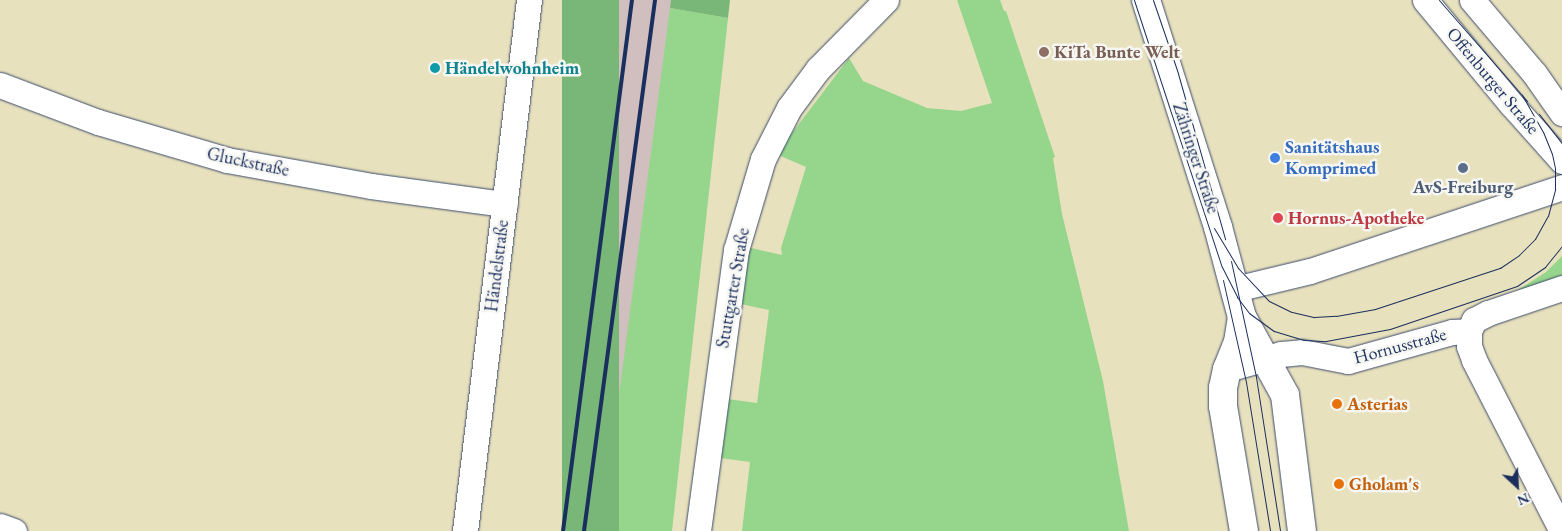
<!DOCTYPE html>
<meta charset="utf-8">
<style>
body{margin:0}
#map{position:relative;width:1562px;height:531px;overflow:hidden;background:#e8e1bd;font-family:"EB Garamond",serif}
div>[style]{position:absolute}
.industrial>*{inset:0;background:#d1bfbf;transform-origin:0 0}
.green>*{inset:0;background:#96d68c}
.forest>*{inset:0;background:#78b778;transform-origin:0 0}
.roads{filter:drop-shadow(0 0 1px #3a4a6c) drop-shadow(0 0 1px #3a4a6c)}
.street>*{height:25px;margin:-12.5px;padding:0 12.5px;transform-origin:12.5px;border-radius:12.5px;background:#fff}
.primary>*{height:28px;margin:-14px;padding:0 14px;transform-origin:14px;border-radius:14px;background:#fff}
.tram>*{height:1px;margin:-0.5px;padding:0 0.5px;transform-origin:0.5px;border-radius:0.5px;background:#1b2f5e}
.rail>*{height:4px;margin:-2px;padding:0 2px;transform-origin:2px;border-radius:2px;background:#1b2f5e}
.dots>*{width:14px;height:14px;translate:-50% -50%;box-sizing:border-box;border:2px solid #f6f6f2;border-radius:50%}
span{translate:-50% -50%;white-space:nowrap;text-align:center;line-height:1.15;-webkit-text-stroke:5px #f6f6f2;paint-order:stroke}
.education-label{font-size:18px;color:#785e54;font-weight:700}
.left{translate:0 -50%;text-align:left}
.culture-label{font-size:18px;color:#0d838f;font-weight:700}
.street-label{font-size:18px;color:#1b2f5e}
.shop-label{font-size:18px;color:#366cbe;font-weight:700}
.service-label{font-size:18px;color:#4e5e75;font-weight:700}
.health-label{font-size:18px;color:#be3a42;font-weight:700}
.food-label{font-size:18px;color:#c56008;font-weight:700}
.north{position:absolute;left:1492px;top:461px;width:50px;height:50px;-webkit-text-stroke:4px #f6f6f2;paint-order:stroke;rotate:155deg;font-size:14px;font-weight:700;line-height:20px;text-align:center;color:#1b2f5e}
.north::after{content:'';display:block;margin:auto;width:18px;height:22px;background:#1b2f5e;clip-path:polygon(50% 0,100% 100%,50% 72%,0 100%)}
</style>
<div id="map">
<div class="industrial">
<div style="left:619px;top:0;width:52px;height:535px"></div>
</div>
<div class="green">
<div style="clip-path:polygon(957px 0,1000px 0,1004px 11px,1006px 11px,1055px 157px,1053px 158px,1062px 214px,1103px 381px,1129px 531px,742px 531px,750px 462px,720px 458px,728px 399px,757px 403px,769px 310px,741px 304px,747px 247px,782px 255px,781px 248px,806px 167px,776px 154px,849px 58px,863px 81px,927px 108px,961px 111px,992px 103px)"></div>
<div style="clip-path:polygon(670px 8px,728px 18px,672px 531px,601px 531px)"></div>
<div style="clip-path:polygon(1562px 256px,1562px 275px,1519px 292px,1518px 290px,1546px 272px)"></div>
</div>
<div class="forest">
<div style="left:562px;top:0;width:57px;height:535px"></div>
<div style="clip-path:polygon(671px 0,730px 0,728px 18px,670px 8px)"></div>
</div>
<div class="roads">
<div class="street">
<div style="left:1425px;top:0;width:136px;rotate:50.4deg"></div>
<div style="left:1512px;top:105px;width:75px;rotate:48.2deg"></div>
<div style="left:1472px;top:0;width:96px;rotate:49.7deg"></div>
<div style="left:1534px;top:73px;width:49px;rotate:55deg"></div>
<div style="left:0;top:85px;width:105px;rotate:20.7deg"></div>
<div style="left:98px;top:122px;width:134px;rotate:16.4deg"></div>
<div style="left:227px;top:160px;width:146px;rotate:10.2deg"></div>
<div style="left:371px;top:186px;width:135px;rotate:7.7deg"></div>
<div style="left:1562px;top:288px;width:78px;rotate:161.3deg"></div>
<div style="left:1488px;top:313px;width:16px;rotate:153deg"></div>
<div style="left:1474px;top:320px;width:12px;rotate:114deg"></div>
<div style="left:1469px;top:331px;width:15px;rotate:90deg"></div>
<div style="left:1469px;top:346px;width:15px;rotate:70deg"></div>
<div style="left:1474px;top:360px;width:192px;rotate:62.8deg"></div>
<div style="left:1235px;top:289px;width:77px;rotate:-13.5deg"></div>
<div style="left:1310px;top:271px;width:266px;rotate:-18.4deg"></div>
<div style="left:1227px;top:369px;width:56px;rotate:-15.5deg"></div>
<div style="left:1281px;top:354px;width:21px;rotate:-5deg"></div>
<div style="left:1302px;top:352px;width:47px;rotate:11.1deg"></div>
<div style="left:1348px;top:361px;width:108px;rotate:-15.6deg"></div>
<div style="left:1452px;top:332px;width:17px;rotate:-3deg"></div>
<div style="left:0;top:526px;width:15px;rotate:20deg"></div>
<div style="left:465px;top:531px;width:535px;rotate:-83.13deg"></div>
<div style="left:698px;top:531px;width:284px;rotate:-82.3deg"></div>
<div style="left:736px;top:250px;width:95px;rotate:-73.5deg"></div>
<div style="left:763px;top:159px;width:57px;rotate:-63deg"></div>
<div style="left:789px;top:108px;width:49px;rotate:-53.4deg"></div>
<div style="left:818px;top:69px;width:97px;rotate:-45.4deg"></div>
</div>
<div class="primary">
<div style="left:1146px;top:0;width:238px;rotate:72.4deg"></div>
<div style="left:1218px;top:227px;width:93px;rotate:75.1deg"></div>
<div style="left:1242px;top:317px;width:89px;rotate:61.1deg"></div>
<div style="left:1285px;top:395px;width:137px;rotate:82.9deg"></div>
<div style="left:1242px;top:317px;width:25px;rotate:99deg"></div>
<div style="left:1238px;top:342px;width:29px;rotate:112deg"></div>
<div style="left:1227px;top:369px;width:19px;rotate:102deg"></div>
<div style="left:1223px;top:388px;width:18px;rotate:90deg"></div>
<div style="left:1223px;top:406px;width:127px;rotate:80.5deg"></div>
</div>
</div>
<div class="tram">
<div style="left:1134px;top:0;width:281px;rotate:71.8deg"></div>
<div style="left:1222px;top:267px;width:34px;rotate:63deg"></div>
<div style="left:1237px;top:297px;width:20px;rotate:53deg"></div>
<div style="left:1249px;top:313px;width:31px;rotate:36deg"></div>
<div style="left:1274px;top:331px;width:31px;rotate:17deg"></div>
<div style="left:1304px;top:340px;width:22px;rotate:3deg"></div>
<div style="left:1326px;top:341px;width:65px;rotate:-10.6deg"></div>
<div style="left:1390px;top:329px;width:134px;rotate:-18.7deg"></div>
<div style="left:1517px;top:286px;width:34px;rotate:-34deg"></div>
<div style="left:1545px;top:267px;width:27px;rotate:-51deg"></div>
<div style="left:1153px;top:0;width:74px;rotate:71.1deg"></div>
<div style="left:1177px;top:70px;width:176px;rotate:74.1deg"></div>
<div style="left:1439px;top:0;width:134px;rotate:48.9deg"></div>
<div style="left:1539px;top:114px;width:37px;rotate:52deg"></div>
<div style="left:1214px;top:228px;width:47px;rotate:59deg"></div>
<div style="left:1238px;top:268px;width:45px;rotate:46.8deg"></div>
<div style="left:1269px;top:301px;width:25px;rotate:26deg"></div>
<div style="left:1292px;top:312px;width:23px;rotate:13deg"></div>
<div style="left:1314px;top:317px;width:22px;rotate:-3deg"></div>
<div style="left:1336px;top:316px;width:40px;rotate:-10deg"></div>
<div style="left:1375px;top:309px;width:132px;rotate:-18.2deg"></div>
<div style="left:1500px;top:268px;width:23px;rotate:-34deg"></div>
<div style="left:1519px;top:255px;width:23px;rotate:-45deg"></div>
<div style="left:1535px;top:239px;width:26px;rotate:-61deg"></div>
<div style="left:1548px;top:216px;width:28px;rotate:-75deg"></div>
<div style="left:1555px;top:189px;width:21px;rotate:-90deg"></div>
<div style="left:1555px;top:168px;width:14px;rotate:-102deg"></div>
<div style="left:1552px;top:154px;width:24px;rotate:-112deg"></div>
<div style="left:1543px;top:132px;width:43px;rotate:-119.6deg"></div>
<div style="left:1231px;top:261px;width:119px;rotate:77.8deg"></div>
<div style="left:1256px;top:377px;width:156px;rotate:81.1deg"></div>
<div style="left:1223px;top:280px;width:105px;rotate:77.3deg"></div>
<div style="left:1246px;top:382px;width:151px;rotate:80.8deg"></div>
</div>
<div class="rail">
<div style="left:563px;top:531px;width:535px;rotate:-82.6deg"></div>
<div style="left:584px;top:531px;width:536px;rotate:-82.38deg"></div>
</div>
<div class="dots">
<div style="left:1044px;top:52px;background:#8d6e63"></div>
<div style="left:435px;top:68px;background:#0f9aa8"></div>
<div style="left:1275px;top:158px;background:#3f7fe0"></div>
<div style="left:1463px;top:168px;background:#5c6f8a"></div>
<div style="left:1278px;top:218px;background:#e0444e"></div>
<div style="left:1337px;top:404px;background:#e8710a"></div>
<div style="left:1339px;top:484px;background:#e8710a"></div>
</div>
<div class="education-label">
<span class="left" style="left:1054px;top:52px">KiTa Bunte Welt</span>
</div>
<div class="culture-label">
<span class="left" style="left:445px;top:68px">Händelwohnheim</span>
</div>
<div class="street-label">
<span style="left:1493px;top:81px;rotate:50deg">Offenburger Straße</span>
<span style="left:1196px;top:158px;rotate:72deg">Zähringer Straße</span>
<span style="left:248px;top:162px;rotate:12deg">Gluckstraße</span>
<span style="left:497px;top:266px;rotate:-83deg">Händelstraße</span>
<span style="left:733px;top:288px;rotate:-80deg">Stuttgarter Straße</span>
<span style="left:1400px;top:346px;rotate:-15deg">Hornusstraße</span>
</div>
<div class="shop-label">
<span class="left" style="left:1285px;top:158px">Sanitätshaus<br>Komprimed</span>
</div>
<div class="service-label">
<span style="left:1463px;top:187px">AvS-Freiburg</span>
</div>
<div class="health-label">
<span class="left" style="left:1288px;top:218px">Hornus-Apotheke</span>
</div>
<div class="food-label">
<span class="left" style="left:1347px;top:404px">Asterias</span>
<span class="left" style="left:1349px;top:484px">Gholam's</span>
</div>
<div class="north">N</div>
</div>
